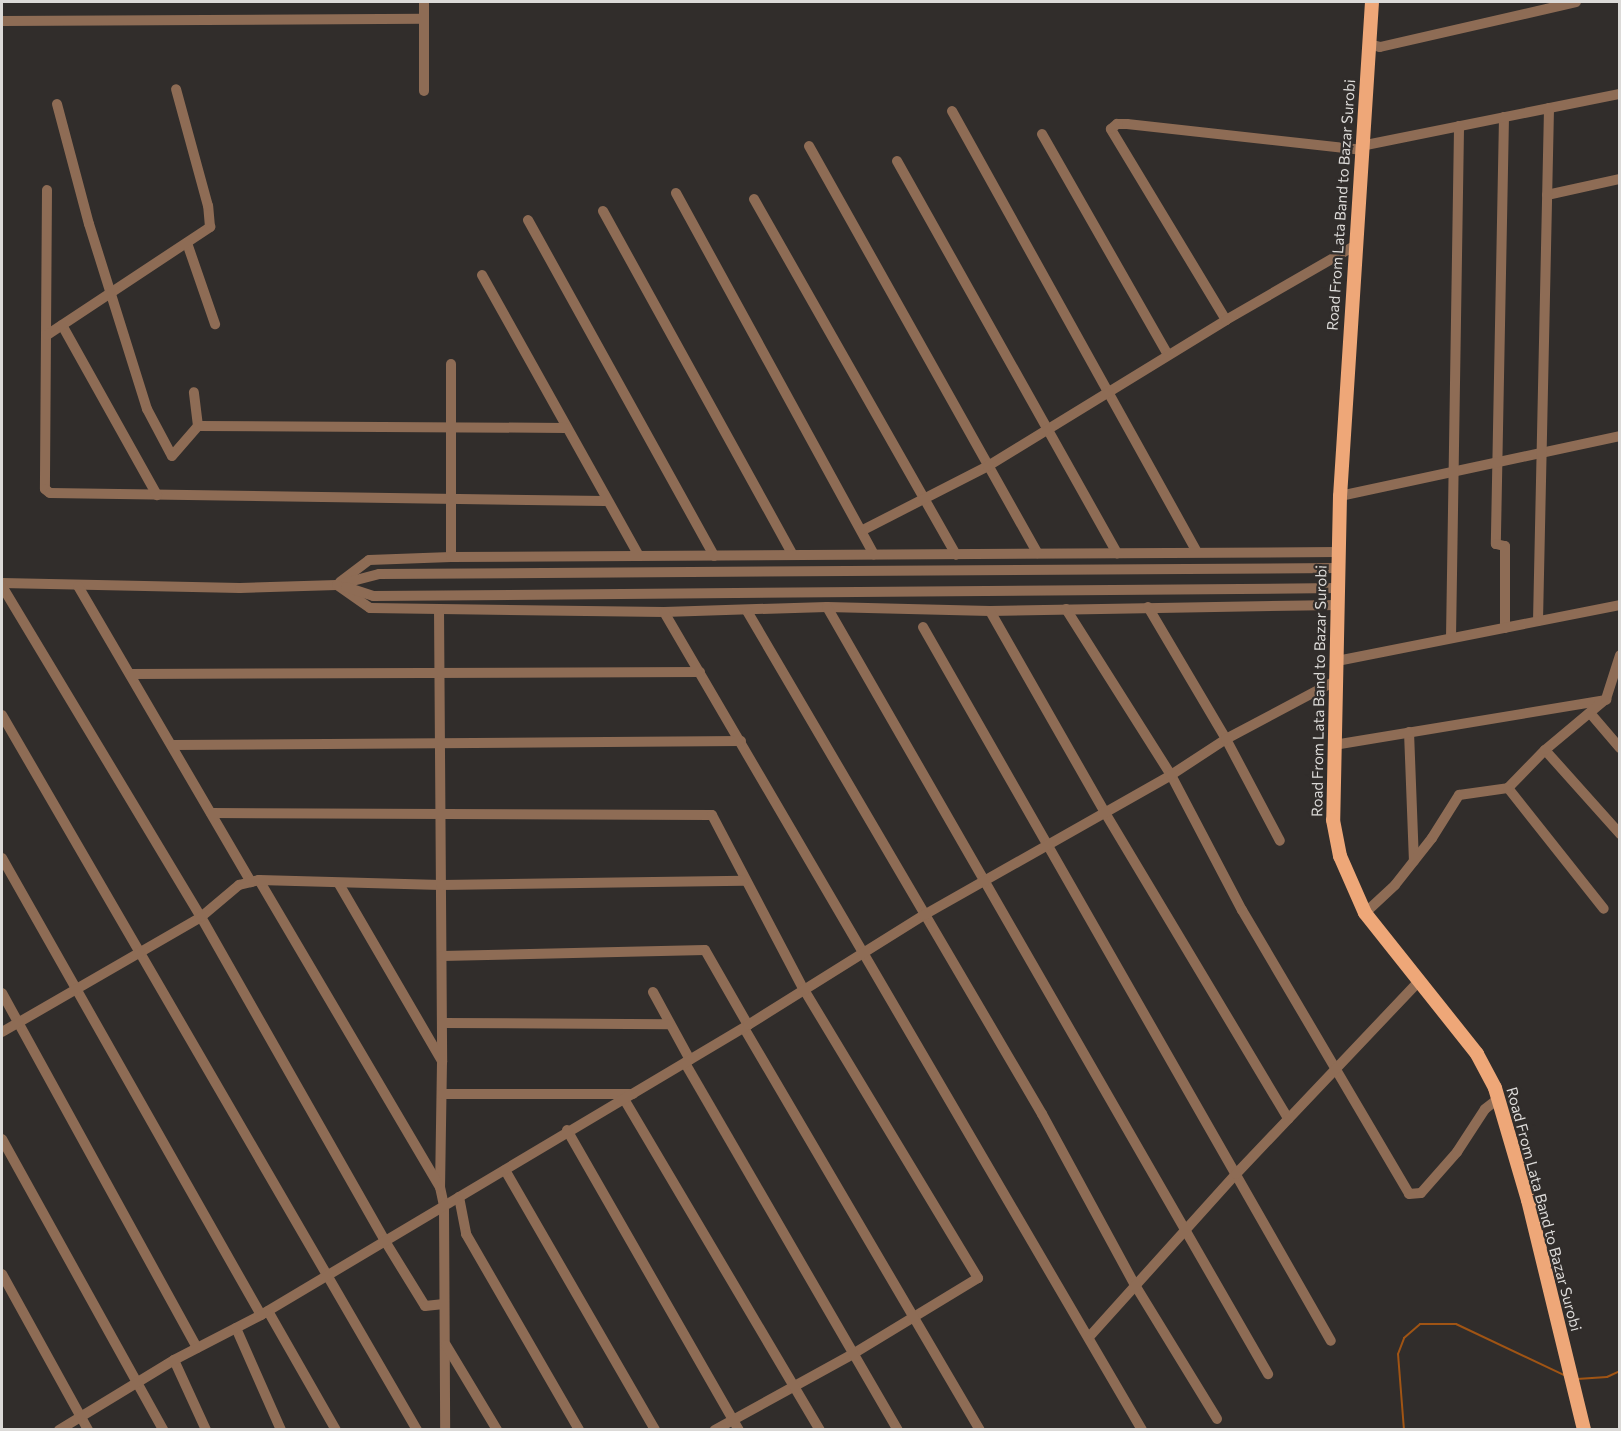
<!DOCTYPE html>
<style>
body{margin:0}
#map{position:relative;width:1621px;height:1431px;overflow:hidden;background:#312d2b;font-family:Commissioner,sans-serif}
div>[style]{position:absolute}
.stream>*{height:2px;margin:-1px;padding:0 1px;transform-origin:1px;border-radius:1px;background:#a05414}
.minor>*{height:10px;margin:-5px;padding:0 5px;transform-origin:5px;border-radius:5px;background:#8e6c55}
.major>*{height:14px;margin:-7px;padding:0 7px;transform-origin:7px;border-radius:7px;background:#eea778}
span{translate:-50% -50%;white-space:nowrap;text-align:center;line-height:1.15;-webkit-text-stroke:4.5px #312d2b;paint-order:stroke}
.street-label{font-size:15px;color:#dcdad8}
.frame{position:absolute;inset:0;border:3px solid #dcdad8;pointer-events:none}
</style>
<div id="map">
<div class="stream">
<div style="left:1577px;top:1379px;width:30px;rotate:-4deg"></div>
<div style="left:1607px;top:1377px;width:14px;rotate:-25deg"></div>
<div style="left:1404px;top:1430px;width:76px;rotate:-94.5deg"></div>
<div style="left:1398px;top:1354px;width:17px;rotate:-69deg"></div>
<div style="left:1404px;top:1338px;width:21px;rotate:-41deg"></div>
<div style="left:1420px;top:1324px;width:36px"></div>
<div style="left:1456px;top:1324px;width:122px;rotate:25.3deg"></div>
</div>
<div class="minor">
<div style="left:2px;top:21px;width:422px;rotate:-0.3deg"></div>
<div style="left:1369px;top:44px;width:11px;rotate:15deg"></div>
<div style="left:1380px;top:47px;width:201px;rotate:-12.9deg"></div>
<div style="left:424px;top:91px;width:89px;rotate:-90deg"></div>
<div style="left:57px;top:104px;width:124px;rotate:75.1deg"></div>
<div style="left:89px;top:224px;width:194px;rotate:72.6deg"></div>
<div style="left:147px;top:409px;width:53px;rotate:62deg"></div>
<div style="left:172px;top:456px;width:40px;rotate:-49deg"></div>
<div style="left:198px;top:426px;width:34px;rotate:-97deg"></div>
<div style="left:952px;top:111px;width:504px;rotate:60.95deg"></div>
<div style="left:1504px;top:117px;width:427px;rotate:91.1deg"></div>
<div style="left:1496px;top:544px;width:9px;rotate:13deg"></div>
<div style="left:1505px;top:546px;width:82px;rotate:90deg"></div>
<div style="left:1042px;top:134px;width:254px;rotate:60.3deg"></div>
<div style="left:809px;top:146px;width:467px;rotate:60.7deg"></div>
<div style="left:1361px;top:146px;width:264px;rotate:-11.4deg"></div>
<div style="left:897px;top:161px;width:450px;rotate:60.7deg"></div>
<div style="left:47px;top:190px;width:299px;rotate:90.4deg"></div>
<div style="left:45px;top:489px;width:6px;rotate:39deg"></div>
<div style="left:50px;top:493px;width:555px;rotate:0.83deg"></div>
<div style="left:676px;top:193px;width:412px;rotate:61.3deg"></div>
<div style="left:1547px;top:195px;width:75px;rotate:-12.4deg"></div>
<div style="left:754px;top:199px;width:409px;rotate:60.4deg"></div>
<div style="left:603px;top:211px;width:393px;rotate:61.1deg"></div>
<div style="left:528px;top:220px;width:384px;rotate:61deg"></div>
<div style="left:187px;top:243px;width:86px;rotate:70.9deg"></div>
<div style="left:482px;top:275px;width:322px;rotate:60.8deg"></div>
<div style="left:1226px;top:320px;width:223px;rotate:-121.1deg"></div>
<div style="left:1111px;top:129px;width:8px;rotate:-40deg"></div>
<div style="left:1117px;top:124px;width:10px"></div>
<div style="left:1127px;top:124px;width:235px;rotate:6.3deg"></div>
<div style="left:62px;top:325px;width:195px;rotate:60.8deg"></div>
<div style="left:47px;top:335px;width:196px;rotate:-33.5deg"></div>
<div style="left:210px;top:227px;width:21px;rotate:-95deg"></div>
<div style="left:208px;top:206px;width:121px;rotate:-105.3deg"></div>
<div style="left:198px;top:426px;width:368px;rotate:0.3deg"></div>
<div style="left:1340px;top:496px;width:286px;rotate:-12.1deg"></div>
<div style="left:863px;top:530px;width:140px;rotate:-27.1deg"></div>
<div style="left:988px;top:466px;width:279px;rotate:-31.5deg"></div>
<div style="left:1226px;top:320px;width:148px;rotate:-30deg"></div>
<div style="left:451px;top:557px;width:193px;rotate:-90deg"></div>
<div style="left:340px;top:582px;width:36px;rotate:-37deg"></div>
<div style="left:369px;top:560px;width:82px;rotate:-2.1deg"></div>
<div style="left:451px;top:557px;width:887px;rotate:-0.32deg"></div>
<div style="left:2px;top:583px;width:238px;rotate:1.2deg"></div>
<div style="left:240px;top:588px;width:97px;rotate:-1.8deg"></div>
<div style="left:337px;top:585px;width:43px;rotate:-14.7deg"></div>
<div style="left:379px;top:574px;width:959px;rotate:-0.36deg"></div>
<div style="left:337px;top:585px;width:40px;rotate:34.9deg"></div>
<div style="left:370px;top:608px;width:294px;rotate:0.8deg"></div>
<div style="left:664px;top:612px;width:163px;rotate:-1.8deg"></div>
<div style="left:827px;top:607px;width:163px;rotate:1.4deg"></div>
<div style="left:990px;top:611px;width:348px;rotate:-1deg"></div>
<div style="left:2px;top:586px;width:386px;rotate:59deg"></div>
<div style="left:201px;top:917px;width:373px;rotate:60.4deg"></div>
<div style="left:385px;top:1241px;width:76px;rotate:58.4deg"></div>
<div style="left:425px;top:1306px;width:19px;rotate:-6deg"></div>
<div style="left:78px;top:586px;width:343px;rotate:59.7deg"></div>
<div style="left:346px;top:587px;width:28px;rotate:18deg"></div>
<div style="left:373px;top:596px;width:965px;rotate:-0.47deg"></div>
<div style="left:827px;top:607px;width:885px;rotate:60.1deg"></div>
<div style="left:1148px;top:607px;width:153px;rotate:59.4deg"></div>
<div style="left:1226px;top:739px;width:115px;rotate:62.1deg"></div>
<div style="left:439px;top:609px;width:453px;rotate:89.6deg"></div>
<div style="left:442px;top:1062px;width:125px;rotate:90.9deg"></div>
<div style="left:440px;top:1187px;width:19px;rotate:78deg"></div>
<div style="left:444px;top:1206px;width:224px;rotate:89.7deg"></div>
<div style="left:1066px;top:609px;width:196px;rotate:57.7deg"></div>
<div style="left:1171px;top:775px;width:153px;rotate:62.3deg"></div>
<div style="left:1242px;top:910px;width:329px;rotate:59.5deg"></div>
<div style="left:1409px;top:1194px;width:12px;rotate:-5deg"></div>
<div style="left:1421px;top:1193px;width:55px;rotate:-48.7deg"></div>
<div style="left:1457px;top:1152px;width:51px;rotate:-56.9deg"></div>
<div style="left:1485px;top:1109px;width:16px;rotate:-38deg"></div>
<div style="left:747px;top:611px;width:583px;rotate:59.61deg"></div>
<div style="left:1042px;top:1114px;width:195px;rotate:61.5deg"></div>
<div style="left:1135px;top:1285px;width:157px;rotate:58.5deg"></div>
<div style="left:990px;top:611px;width:230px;rotate:60.3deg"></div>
<div style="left:1104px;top:811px;width:359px;rotate:59.1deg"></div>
<div style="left:664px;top:612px;width:947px;rotate:59.7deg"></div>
<div style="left:1538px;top:621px;width:513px;rotate:-88.77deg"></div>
<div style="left:923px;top:627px;width:822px;rotate:60.26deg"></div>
<div style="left:1451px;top:638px;width:512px;rotate:-89.1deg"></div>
<div style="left:1337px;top:661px;width:288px;rotate:-11.2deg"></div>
<div style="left:130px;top:674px;width:570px;rotate:-0.2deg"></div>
<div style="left:1590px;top:713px;width:46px;rotate:49.4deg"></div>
<div style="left:2px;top:715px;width:827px;rotate:59.87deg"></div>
<div style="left:1409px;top:732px;width:129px;rotate:87.8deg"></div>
<div style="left:173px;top:745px;width:568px;rotate:-0.4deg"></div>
<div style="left:1334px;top:745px;width:276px;rotate:-9.4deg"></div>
<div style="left:1545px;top:750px;width:113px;rotate:48.2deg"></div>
<div style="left:1508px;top:788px;width:154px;rotate:51.6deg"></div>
<div style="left:211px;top:813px;width:501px;rotate:0.23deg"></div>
<div style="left:712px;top:815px;width:195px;rotate:62.3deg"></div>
<div style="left:803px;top:988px;width:339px;rotate:58.9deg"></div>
<div style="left:978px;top:1278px;width:146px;rotate:148.7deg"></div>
<div style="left:853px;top:1354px;width:158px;rotate:151.2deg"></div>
<div style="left:2px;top:858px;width:525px;rotate:60.46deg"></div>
<div style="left:259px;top:880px;width:356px;rotate:59.5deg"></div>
<div style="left:339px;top:884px;width:205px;rotate:59.8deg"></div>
<div style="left:1365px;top:913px;width:41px;rotate:-43deg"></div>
<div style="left:1395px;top:885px;width:60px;rotate:-51.8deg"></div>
<div style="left:1432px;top:838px;width:51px;rotate:-57.9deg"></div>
<div style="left:1459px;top:795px;width:49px;rotate:-8.1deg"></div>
<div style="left:1508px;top:788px;width:53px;rotate:-45.8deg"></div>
<div style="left:1545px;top:750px;width:80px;rotate:-39.9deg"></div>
<div style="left:1606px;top:699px;width:46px;rotate:-72.3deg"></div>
<div style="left:442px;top:956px;width:263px;rotate:-1.3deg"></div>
<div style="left:705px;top:950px;width:86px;rotate:60.2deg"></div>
<div style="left:653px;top:992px;width:77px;rotate:61.4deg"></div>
<div style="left:2px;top:993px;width:405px;rotate:61.2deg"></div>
<div style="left:442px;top:1023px;width:227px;rotate:0.3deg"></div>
<div style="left:744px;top:1028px;width:466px;rotate:59.6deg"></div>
<div style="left:2px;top:1032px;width:230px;rotate:-30deg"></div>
<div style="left:201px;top:917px;width:50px;rotate:-40.1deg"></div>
<div style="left:239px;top:885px;width:21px;rotate:-14deg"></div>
<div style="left:259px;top:880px;width:182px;rotate:1.6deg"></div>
<div style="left:441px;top:885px;width:303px;rotate:-0.8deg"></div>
<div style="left:685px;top:1063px;width:424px;rotate:59.9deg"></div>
<div style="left:442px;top:1094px;width:191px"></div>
<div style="left:624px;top:1099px;width:385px;rotate:59.4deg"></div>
<div style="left:567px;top:1130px;width:346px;rotate:60.2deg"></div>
<div style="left:2px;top:1139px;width:333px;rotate:61deg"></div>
<div style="left:505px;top:1170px;width:300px;rotate:60deg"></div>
<div style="left:459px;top:1197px;width:38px;rotate:79deg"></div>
<div style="left:466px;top:1234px;width:226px;rotate:60deg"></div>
<div style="left:2px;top:1274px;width:178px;rotate:61.1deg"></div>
<div style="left:268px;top:1311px;width:137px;rotate:60.3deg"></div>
<div style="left:236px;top:1328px;width:111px;rotate:66.2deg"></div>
<div style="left:1090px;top:1336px;width:218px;rotate:-48deg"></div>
<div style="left:1236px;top:1174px;width:265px;rotate:-46.5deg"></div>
<div style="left:446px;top:1345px;width:99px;rotate:59deg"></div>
<div style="left:174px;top:1360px;width:77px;rotate:65.4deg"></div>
<div style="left:59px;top:1430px;width:135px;rotate:-31.3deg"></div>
<div style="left:174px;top:1360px;width:98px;rotate:-27.3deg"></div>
<div style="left:261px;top:1315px;width:567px;rotate:-30.77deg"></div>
<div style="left:748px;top:1025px;width:208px;rotate:-32deg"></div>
<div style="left:924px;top:915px;width:284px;rotate:-29.5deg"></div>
<div style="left:1171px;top:775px;width:66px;rotate:-33.2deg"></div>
<div style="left:1226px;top:739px;width:126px;rotate:-28deg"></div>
</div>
<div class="major">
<div style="left:1372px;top:2px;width:495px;rotate:93.7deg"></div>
<div style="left:1340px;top:496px;width:324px;rotate:91.2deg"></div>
<div style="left:1333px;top:820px;width:37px;rotate:79deg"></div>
<div style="left:1340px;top:856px;width:62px;rotate:66.3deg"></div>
<div style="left:1365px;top:913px;width:180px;rotate:51.5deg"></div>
<div style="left:1477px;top:1054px;width:38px;rotate:62deg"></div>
<div style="left:1495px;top:1088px;width:117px;rotate:73.6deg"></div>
<div style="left:1528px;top:1200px;width:237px;rotate:76.3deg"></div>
</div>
<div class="street-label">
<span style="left:1341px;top:205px;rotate:-86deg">Road From Lata Band to Bazar Surobi</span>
<span style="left:1319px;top:691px;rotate:-89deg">Road From Lata Band to Bazar Surobi</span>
<span style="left:1544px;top:1209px;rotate:75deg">Road From Lata Band to Bazar Surobi</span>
</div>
<div class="frame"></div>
</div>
